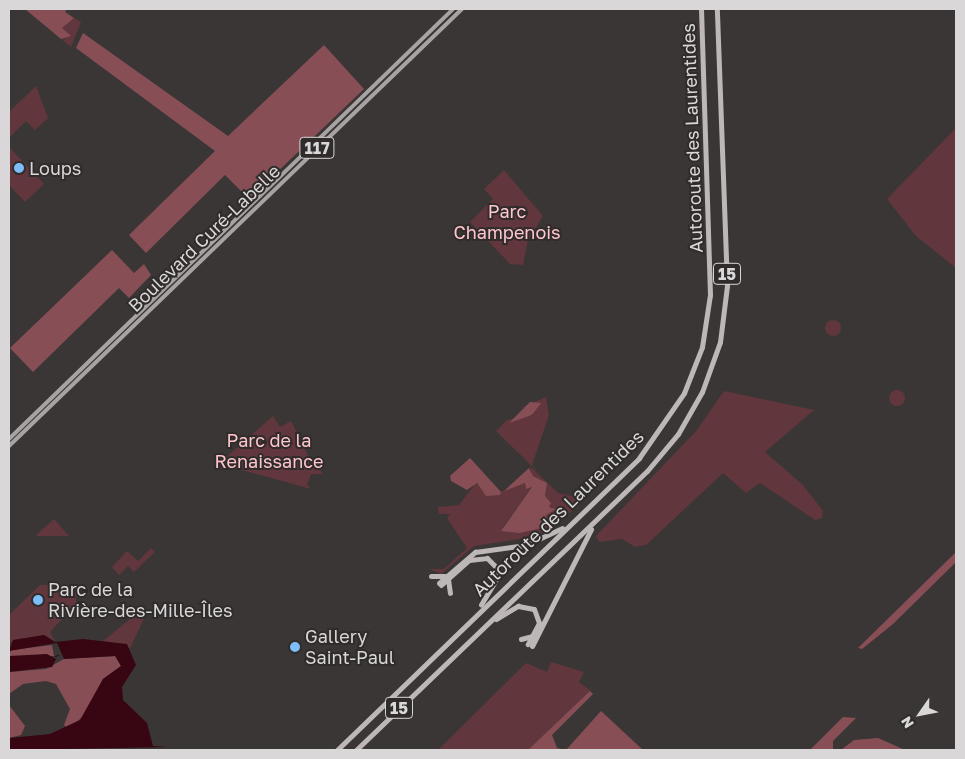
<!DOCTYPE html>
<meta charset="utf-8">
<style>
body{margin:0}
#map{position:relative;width:965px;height:759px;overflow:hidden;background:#3b3636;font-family:"Golos Text",sans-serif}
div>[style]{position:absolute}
.green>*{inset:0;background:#61363c}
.round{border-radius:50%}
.forest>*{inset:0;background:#884e56}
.water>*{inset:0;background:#380512}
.stream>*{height:1px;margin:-0.5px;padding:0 0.5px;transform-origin:0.5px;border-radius:0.5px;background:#380512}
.major>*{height:4px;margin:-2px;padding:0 2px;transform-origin:2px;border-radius:2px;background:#a8a3a3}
.highway>*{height:5px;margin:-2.5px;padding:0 2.5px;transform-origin:2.5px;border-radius:2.5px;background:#beb7b8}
.dots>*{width:14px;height:14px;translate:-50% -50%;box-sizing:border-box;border:2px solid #302c2c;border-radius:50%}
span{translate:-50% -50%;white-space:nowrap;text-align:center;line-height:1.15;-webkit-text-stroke:4px #302c2c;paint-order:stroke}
.shield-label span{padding:1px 4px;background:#302c2c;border:1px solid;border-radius:4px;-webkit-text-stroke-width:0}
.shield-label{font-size:16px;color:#dad7d8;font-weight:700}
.street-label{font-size:18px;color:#dad7d8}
.poi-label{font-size:18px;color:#dad7d8}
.left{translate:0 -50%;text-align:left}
.park-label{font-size:18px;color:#fec6cc}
.frame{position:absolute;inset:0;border:10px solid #dad7d8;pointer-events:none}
.north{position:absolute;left:895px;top:689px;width:50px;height:50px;-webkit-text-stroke:4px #302c2c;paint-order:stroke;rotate:237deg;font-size:14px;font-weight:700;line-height:20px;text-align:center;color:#dad7d8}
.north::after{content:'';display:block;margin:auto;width:18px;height:22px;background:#dad7d8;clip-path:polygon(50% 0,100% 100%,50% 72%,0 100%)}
</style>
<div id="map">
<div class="green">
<div style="clip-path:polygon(74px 18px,81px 22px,71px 47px,61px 39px,65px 40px,61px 28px)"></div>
<div style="clip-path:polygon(36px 86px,48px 118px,35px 130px,26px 121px,9px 138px,9px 112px)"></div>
<div style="clip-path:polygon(956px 128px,956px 268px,916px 236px,887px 199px)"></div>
<div style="clip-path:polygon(9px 147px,44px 184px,25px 202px,9px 185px)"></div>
<div style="clip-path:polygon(504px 170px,543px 216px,528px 240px,523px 265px,510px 264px,470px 222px,493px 199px,484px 189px)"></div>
<div class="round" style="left:825px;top:320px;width:16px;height:16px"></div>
<div class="round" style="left:889px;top:390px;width:16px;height:16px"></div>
<div style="clip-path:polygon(724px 391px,814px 410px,765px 452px,803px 485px,823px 511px,822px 518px,815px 520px,760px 483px,746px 493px,723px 473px,646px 545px,635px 547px,622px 539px,599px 542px,596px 536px,697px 430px)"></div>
<div style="clip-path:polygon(546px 397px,549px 415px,532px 465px,541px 475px,496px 431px,507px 420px,532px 416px,539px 403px,519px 409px)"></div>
<div style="clip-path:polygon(273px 416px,280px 427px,291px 421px,308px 456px,323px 474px,311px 474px,307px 485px,311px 489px,231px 467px,224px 459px)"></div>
<div style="clip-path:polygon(530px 466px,558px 493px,572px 496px,580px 505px,538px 536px,474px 546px,441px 574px,430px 569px,444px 569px,467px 548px,447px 518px,450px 514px,439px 514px,438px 507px,459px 505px,476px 483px,488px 496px,525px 483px,526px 489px,532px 487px,503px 527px,519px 533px,503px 537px,538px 529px,548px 524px,546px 515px,555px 508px,549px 507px,551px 503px,545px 496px,547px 483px,532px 475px)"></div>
<div style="clip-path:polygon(54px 519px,69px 536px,37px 536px,37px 534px)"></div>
<div style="clip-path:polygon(151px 548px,155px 552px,134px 572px,128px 566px,119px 575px,112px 567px,127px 551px,138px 561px)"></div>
<div style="clip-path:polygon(76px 584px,76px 604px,50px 632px,55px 641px,44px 635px,9px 642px,9px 615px,40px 585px)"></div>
<div style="clip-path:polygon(135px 615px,145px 617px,130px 648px,103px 641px)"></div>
<div style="clip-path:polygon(551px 662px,584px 672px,579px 682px,591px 691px,528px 750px,438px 750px,526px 663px,547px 672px)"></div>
</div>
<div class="forest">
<div style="clip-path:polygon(25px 9px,67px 9px,65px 12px,74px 18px,62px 28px,71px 36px,61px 39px)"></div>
<div style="clip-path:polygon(83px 33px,228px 136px,324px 45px,364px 89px,249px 199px,225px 175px,146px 253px,129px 235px,215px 151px,76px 48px)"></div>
<div style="clip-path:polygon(112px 250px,134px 273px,144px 264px,151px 275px,129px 298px,119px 288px,33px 372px,10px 348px)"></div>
<div style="clip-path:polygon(530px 402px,541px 403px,532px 415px,509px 423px)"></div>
<div style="clip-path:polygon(470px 458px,501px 492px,500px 495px,486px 496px,477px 483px,467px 490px,451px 481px,450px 476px)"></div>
<div style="clip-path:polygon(529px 468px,533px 476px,547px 483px,545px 496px,551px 503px,549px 507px,556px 509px,546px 515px,548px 524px,538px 529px,503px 537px,519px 533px,501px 531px,532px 487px,526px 489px,525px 483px,504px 491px)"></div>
<div style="clip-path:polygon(956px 552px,956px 562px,893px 624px,862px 649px,858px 648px)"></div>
<div style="clip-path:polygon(52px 645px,54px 656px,9px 656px,11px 650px)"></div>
<div style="clip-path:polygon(116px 656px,121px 666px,103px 679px,86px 714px,68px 729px,64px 725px,70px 709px,56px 684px,46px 681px,23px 684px,9px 694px,9px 672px,46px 669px,64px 659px)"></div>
<div style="clip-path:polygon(590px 691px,593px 694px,552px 735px,557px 748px,566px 750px,601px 711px,643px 750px,528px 750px)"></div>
<div style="clip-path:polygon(9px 705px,25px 726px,21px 735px,9px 738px)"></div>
<div style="clip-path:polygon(843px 717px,856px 718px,833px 741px,833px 750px,810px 750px)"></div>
<div style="clip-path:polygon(878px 738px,905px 750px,841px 750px,854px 740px)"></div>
</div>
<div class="water">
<div style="clip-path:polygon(44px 635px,55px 642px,83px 639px,127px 644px,136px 665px,122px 687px,123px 700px,147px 723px,153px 746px,168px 747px,9px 750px,9px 738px,50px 734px,80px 720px,103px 679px,121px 666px,115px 656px,64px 659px,57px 643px,9px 651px,13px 640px)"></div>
<div style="clip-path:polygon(47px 654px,56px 659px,52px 667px,9px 672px,9px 656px)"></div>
</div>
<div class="stream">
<div style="left:55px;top:656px;width:3px;rotate:-18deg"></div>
</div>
<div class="major">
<div style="left:9px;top:439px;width:618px;rotate:-44.08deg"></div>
<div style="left:9px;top:446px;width:629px;rotate:-43.97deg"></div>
</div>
<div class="highway">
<div style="left:431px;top:576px;width:14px"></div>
<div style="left:448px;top:579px;width:14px;rotate:82deg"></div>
<div style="left:439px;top:583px;width:48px;rotate:-40.7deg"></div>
<div style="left:475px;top:552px;width:51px;rotate:-7.8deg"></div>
<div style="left:526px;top:545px;width:40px;rotate:-25deg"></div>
<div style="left:441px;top:585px;width:38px;rotate:-42deg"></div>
<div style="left:469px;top:560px;width:18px;rotate:-6deg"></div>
<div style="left:487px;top:558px;width:11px;rotate:45deg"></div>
<div style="left:495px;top:566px;width:12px;rotate:81deg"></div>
<div style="left:497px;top:578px;width:31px;rotate:121deg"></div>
<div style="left:496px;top:619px;width:26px;rotate:-31deg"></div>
<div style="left:518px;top:606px;width:16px;rotate:11deg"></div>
<div style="left:534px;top:609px;width:15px;rotate:70deg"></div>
<div style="left:539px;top:623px;width:24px;rotate:118deg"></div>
<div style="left:521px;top:639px;width:11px;rotate:-15deg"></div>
<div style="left:532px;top:646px;width:131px;rotate:-63.2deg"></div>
<div style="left:337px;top:750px;width:420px;rotate:-44deg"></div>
<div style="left:639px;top:458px;width:79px;rotate:-55.3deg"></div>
<div style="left:684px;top:393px;width:49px;rotate:-68.6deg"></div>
<div style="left:702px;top:347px;width:53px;rotate:-81.3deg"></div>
<div style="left:710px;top:295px;width:286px;rotate:-91.8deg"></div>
<div style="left:356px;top:750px;width:403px;rotate:-43.8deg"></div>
<div style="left:647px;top:471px;width:48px;rotate:-50deg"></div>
<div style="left:678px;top:434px;width:48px;rotate:-60.3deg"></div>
<div style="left:702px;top:392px;width:53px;rotate:-70.2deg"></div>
<div style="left:720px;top:342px;width:56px;rotate:-82.9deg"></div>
<div style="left:727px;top:286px;width:277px;rotate:-92.1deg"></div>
</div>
<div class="dots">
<div style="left:19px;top:168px;background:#7dbef9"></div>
<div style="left:38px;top:600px;background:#7dbef9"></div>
<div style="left:295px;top:647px;background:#7dbef9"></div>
</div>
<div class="shield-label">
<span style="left:317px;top:148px">117</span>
<span style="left:727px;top:274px">15</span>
<span style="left:399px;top:708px">15</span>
</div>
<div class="street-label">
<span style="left:692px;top:138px;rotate:-92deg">Autoroute des Laurentides</span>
<span style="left:204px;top:238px;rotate:-44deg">Boulevard Curé-Labelle</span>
<span style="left:558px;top:513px;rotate:-44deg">Autoroute des Laurentides</span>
</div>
<div class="poi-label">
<span class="left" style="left:29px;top:168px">Loups</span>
<span class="left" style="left:48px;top:600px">Parc de la<br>Rivière-des-Mille-Îles</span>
<span class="left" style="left:305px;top:647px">Gallery<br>Saint-Paul</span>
</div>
<div class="park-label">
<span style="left:507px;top:222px">Parc<br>Champenois</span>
<span style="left:269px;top:451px">Parc de la<br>Renaissance</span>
</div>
<div class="frame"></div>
<div class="north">N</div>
</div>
